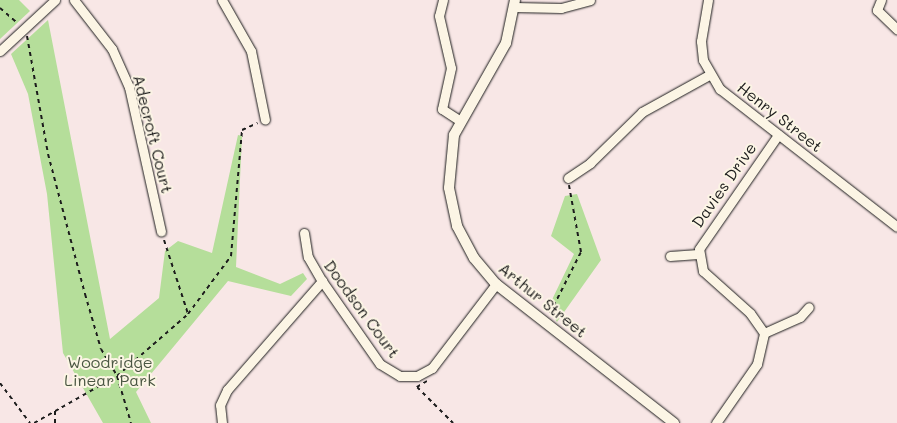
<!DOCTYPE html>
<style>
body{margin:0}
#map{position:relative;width:897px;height:423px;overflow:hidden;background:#f8e7e6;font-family:Mali,sans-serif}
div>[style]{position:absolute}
.green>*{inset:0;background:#b5de9a}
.path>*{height:2px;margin-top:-1px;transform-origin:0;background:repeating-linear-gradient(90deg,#1c1c1c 0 4px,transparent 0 8px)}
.roads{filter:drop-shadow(0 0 1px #1c1c1c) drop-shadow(0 0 1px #1c1c1c)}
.minor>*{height:9px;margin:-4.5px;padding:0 4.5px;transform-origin:4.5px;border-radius:4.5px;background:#fcf5e5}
.tertiary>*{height:10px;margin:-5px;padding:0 5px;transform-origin:5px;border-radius:5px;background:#fcf5e5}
span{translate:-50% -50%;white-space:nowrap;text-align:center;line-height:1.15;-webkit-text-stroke:4px #fcf5e5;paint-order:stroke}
.street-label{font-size:16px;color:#1c1c1c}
.park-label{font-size:16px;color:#4a5642}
</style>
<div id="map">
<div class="green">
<div style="clip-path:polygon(0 0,19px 0,30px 11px,0 39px)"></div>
<div style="clip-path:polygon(48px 20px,110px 339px,159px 298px,165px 251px,178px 241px,212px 253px,238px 135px,242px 136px,236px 267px,280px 284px,303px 273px,307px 279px,291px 296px,228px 281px,136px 392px,151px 423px,103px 423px,63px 353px,47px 194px,28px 94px,11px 54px)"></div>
<div style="clip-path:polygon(577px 194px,601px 260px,557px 322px,548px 308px,574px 254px,551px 236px,565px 196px)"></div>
</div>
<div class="path">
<div style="left:0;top:8px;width:23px;rotate:41deg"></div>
<div style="left:27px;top:36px;width:120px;rotate:79.9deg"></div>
<div style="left:48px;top:154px;width:145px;rotate:75.2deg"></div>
<div style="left:85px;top:294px;width:57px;rotate:73.8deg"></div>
<div style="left:101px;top:349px;width:31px;rotate:59deg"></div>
<div style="left:117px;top:376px;width:49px;rotate:73.4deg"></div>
<div style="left:164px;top:240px;width:78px;rotate:72deg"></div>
<div style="left:550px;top:313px;width:68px;rotate:-63.1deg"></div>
<div style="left:581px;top:252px;width:68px;rotate:-100.2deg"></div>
<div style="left:427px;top:381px;width:12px;rotate:149deg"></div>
<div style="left:417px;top:387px;width:51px;rotate:45deg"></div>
<div style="left:0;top:383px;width:50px;rotate:53.1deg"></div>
<div style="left:34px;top:423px;width:95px;rotate:-29.5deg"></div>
<div style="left:117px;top:376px;width:94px;rotate:-41.1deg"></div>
<div style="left:188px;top:314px;width:72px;rotate:-53.4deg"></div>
<div style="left:231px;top:256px;width:126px;rotate:-85deg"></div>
<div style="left:242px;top:130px;width:17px;rotate:-24deg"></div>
<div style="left:55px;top:423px;width:12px;rotate:-90deg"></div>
</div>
<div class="roads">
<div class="minor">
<div style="left:74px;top:0;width:62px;rotate:52.2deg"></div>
<div style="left:112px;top:49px;width:42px;rotate:65.9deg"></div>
<div style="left:129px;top:87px;width:148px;rotate:77.5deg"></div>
<div style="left:222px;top:0;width:59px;rotate:60.4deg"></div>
<div style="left:251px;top:51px;width:70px;rotate:78.5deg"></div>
<div style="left:443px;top:0;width:16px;rotate:104deg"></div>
<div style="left:439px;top:16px;width:53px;rotate:77deg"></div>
<div style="left:451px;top:68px;width:42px;rotate:102.4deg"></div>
<div style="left:442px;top:109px;width:20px;rotate:33deg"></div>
<div style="left:708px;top:0;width:42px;rotate:99.7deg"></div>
<div style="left:701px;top:41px;width:19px;rotate:84deg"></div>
<div style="left:703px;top:60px;width:34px;rotate:60deg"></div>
<div style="left:720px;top:89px;width:224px;rotate:37.9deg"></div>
<div style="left:881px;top:0;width:11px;rotate:112deg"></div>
<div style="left:877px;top:10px;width:28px;rotate:44deg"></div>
<div style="left:515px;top:7px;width:46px;rotate:1.2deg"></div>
<div style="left:561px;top:8px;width:30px;rotate:-15deg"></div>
<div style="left:0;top:51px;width:75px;rotate:-42.8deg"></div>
<div style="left:568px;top:178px;width:27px;rotate:-34deg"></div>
<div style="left:590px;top:163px;width:73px;rotate:-44.4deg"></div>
<div style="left:642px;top:112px;width:77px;rotate:-28.9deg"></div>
<div style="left:304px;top:233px;width:24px;rotate:81deg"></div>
<div style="left:308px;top:257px;width:28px;rotate:60deg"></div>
<div style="left:322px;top:281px;width:101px;rotate:55.1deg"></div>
<div style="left:380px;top:364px;width:23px;rotate:31deg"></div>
<div style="left:400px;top:376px;width:17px"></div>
<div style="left:417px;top:376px;width:17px;rotate:-28deg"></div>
<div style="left:432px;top:368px;width:106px;rotate:-52.7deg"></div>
<div style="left:670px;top:256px;width:28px;rotate:-4deg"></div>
<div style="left:764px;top:333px;width:39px;rotate:-24deg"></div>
<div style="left:800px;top:317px;width:13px;rotate:-48deg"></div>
<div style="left:222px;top:423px;width:18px;rotate:-96deg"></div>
<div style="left:220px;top:405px;width:17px;rotate:-65deg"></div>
<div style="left:227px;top:390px;width:145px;rotate:-48.9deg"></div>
<div style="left:716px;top:423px;width:72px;rotate:-55.2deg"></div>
<div style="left:757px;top:364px;width:32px;rotate:-77deg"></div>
<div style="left:764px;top:333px;width:24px;rotate:-125deg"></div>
<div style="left:750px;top:313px;width:63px;rotate:-138.2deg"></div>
<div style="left:703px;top:271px;width:22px;rotate:-100deg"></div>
<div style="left:699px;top:249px;width:139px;rotate:-55.3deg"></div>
</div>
<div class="tertiary">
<div style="left:515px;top:0;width:44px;rotate:101.8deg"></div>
<div style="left:506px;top:43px;width:106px;rotate:119.5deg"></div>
<div style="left:454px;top:135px;width:53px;rotate:95.4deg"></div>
<div style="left:449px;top:188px;width:39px;rotate:78deg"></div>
<div style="left:457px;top:226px;width:36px;rotate:62deg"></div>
<div style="left:474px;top:258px;width:34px;rotate:50deg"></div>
<div style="left:496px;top:284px;width:226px;rotate:38deg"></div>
</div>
</div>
<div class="street-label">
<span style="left:780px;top:117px;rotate:38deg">Henry Street</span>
<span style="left:153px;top:134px;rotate:76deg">Adecroft Court</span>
<span style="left:724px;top:185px;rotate:-55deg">Davies Drive</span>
<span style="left:543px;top:300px;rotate:39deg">Arthur Street</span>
<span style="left:362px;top:309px;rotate:54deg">Doodson Court</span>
</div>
<div class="park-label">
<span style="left:110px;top:371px">Woodridge<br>Linear Park</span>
</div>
</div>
